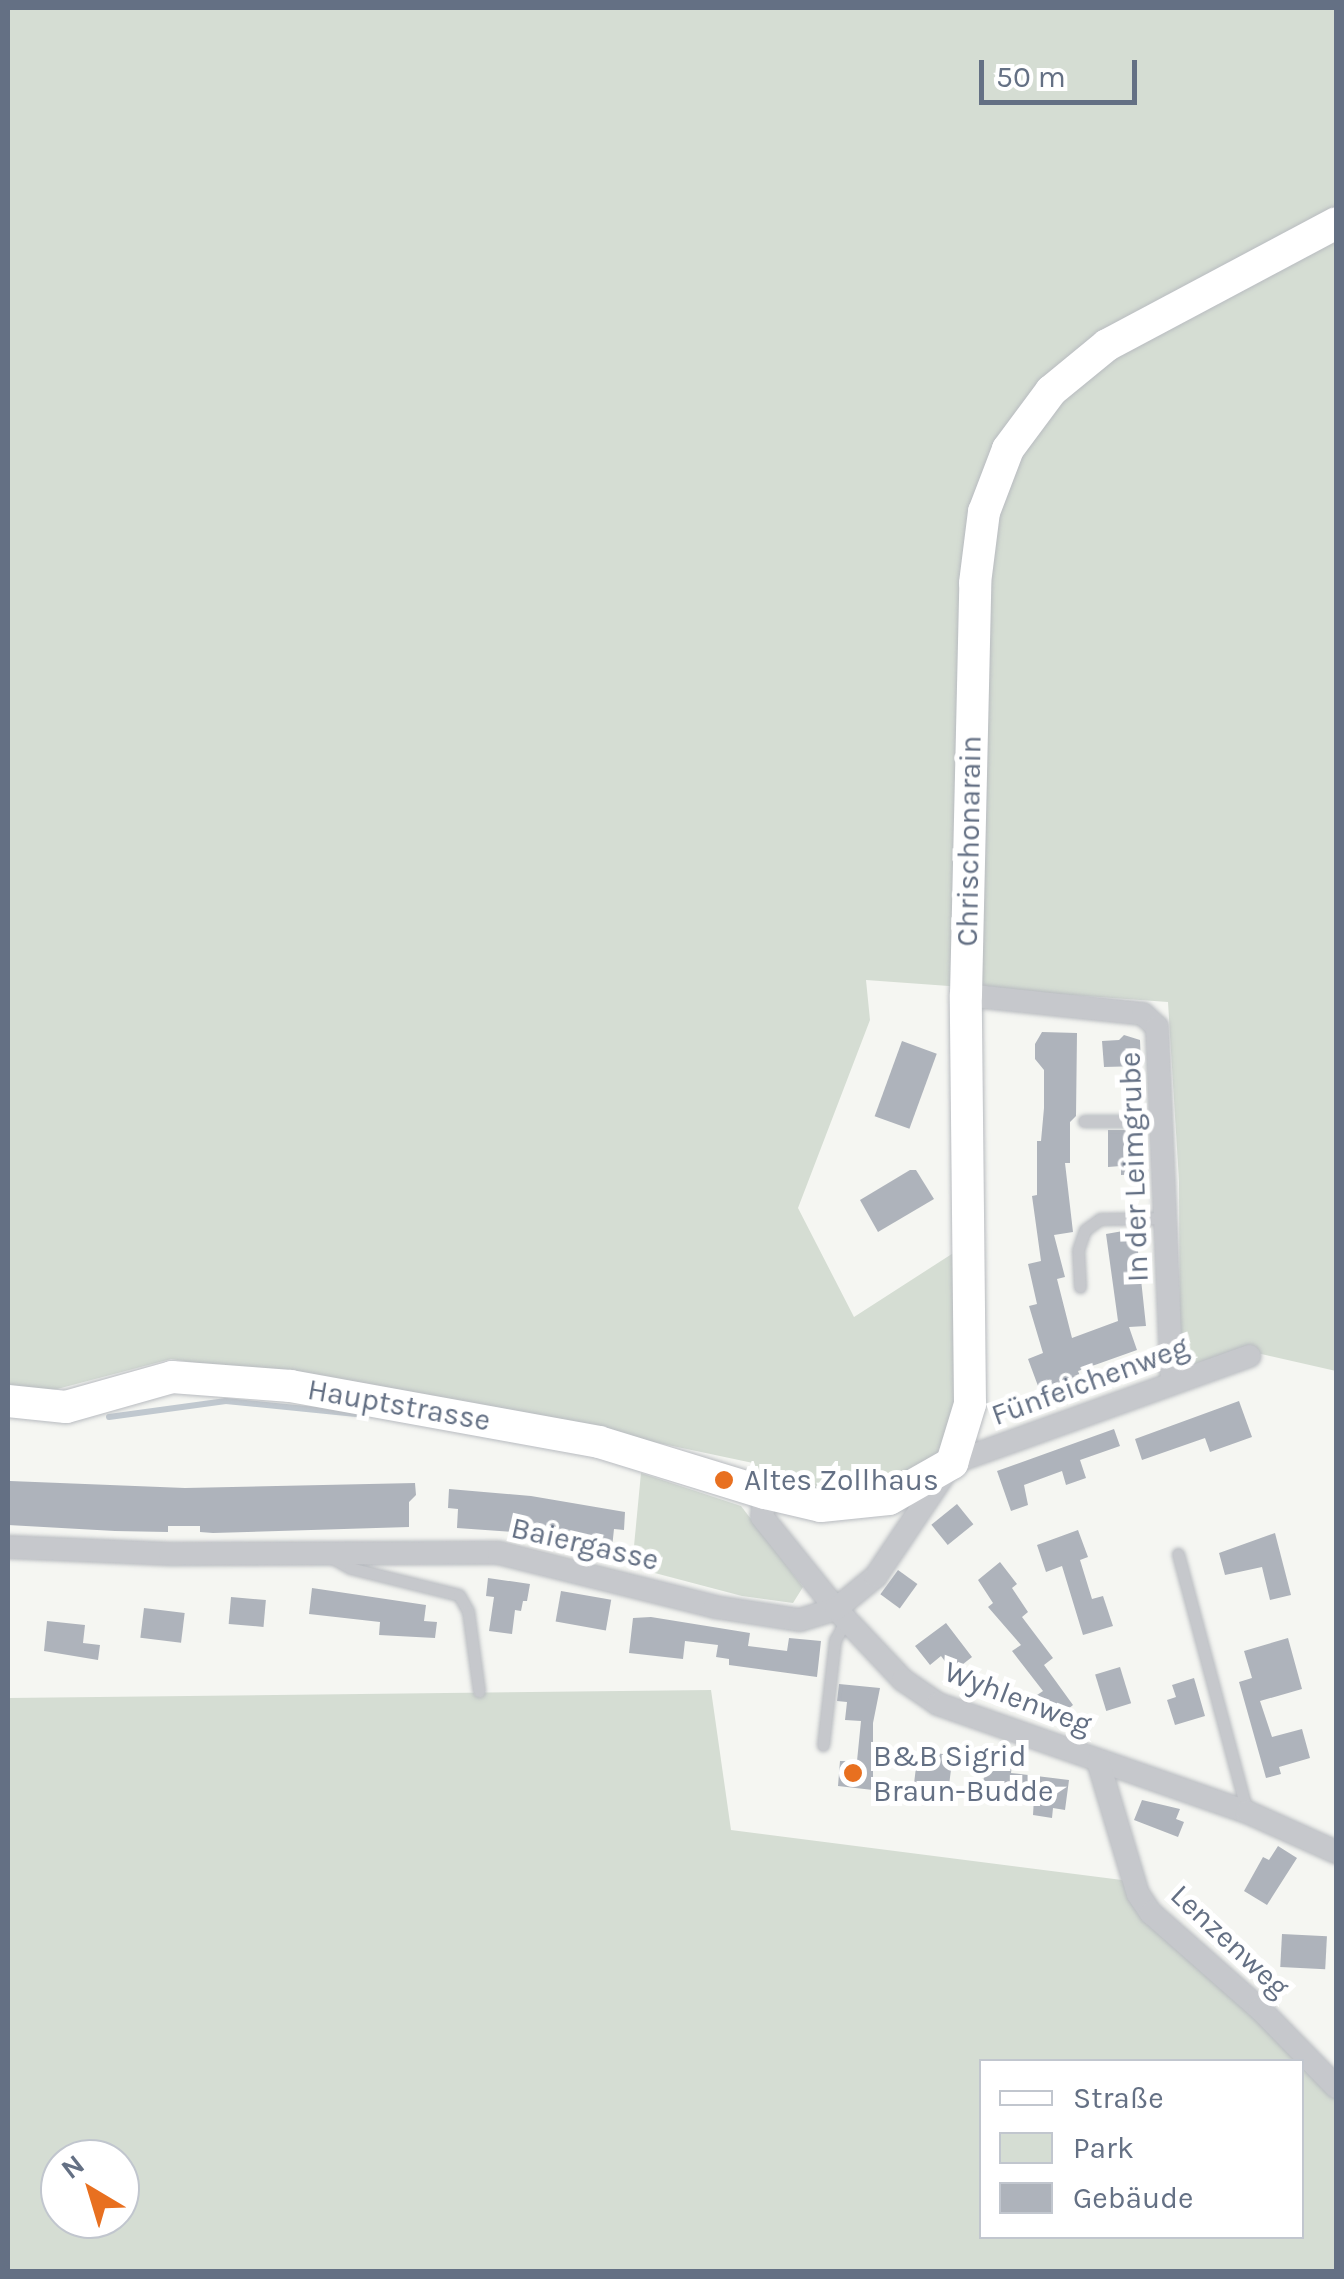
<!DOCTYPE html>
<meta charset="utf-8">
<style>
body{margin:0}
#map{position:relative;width:1344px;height:2279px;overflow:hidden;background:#f5f6f2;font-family:Karla,sans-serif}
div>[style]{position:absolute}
.green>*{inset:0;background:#d5ddd3}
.stream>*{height:6px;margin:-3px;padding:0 3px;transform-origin:3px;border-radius:3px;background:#c0c8cf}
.building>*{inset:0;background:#aeb3bb;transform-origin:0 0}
.roads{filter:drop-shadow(0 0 2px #b8bbc0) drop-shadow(0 0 2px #b8bbc0)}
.lane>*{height:11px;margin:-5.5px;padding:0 5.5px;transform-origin:5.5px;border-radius:5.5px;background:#c6c8cc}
.street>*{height:22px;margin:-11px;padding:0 11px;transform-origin:11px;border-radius:11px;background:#c6c8cc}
.secondary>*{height:32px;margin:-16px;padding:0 16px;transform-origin:16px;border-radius:16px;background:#fff}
.dots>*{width:28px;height:28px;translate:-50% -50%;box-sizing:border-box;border:5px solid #fff;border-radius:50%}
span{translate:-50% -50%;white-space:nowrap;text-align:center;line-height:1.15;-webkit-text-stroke:10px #fff;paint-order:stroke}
.street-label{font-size:30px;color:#647084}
.poi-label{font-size:30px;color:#647084}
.left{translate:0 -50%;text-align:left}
.frame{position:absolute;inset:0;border:10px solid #647084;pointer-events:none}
.legend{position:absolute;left:979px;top:2059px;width:325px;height:180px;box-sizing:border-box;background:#fff;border:2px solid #c1c6ce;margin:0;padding:12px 18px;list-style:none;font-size:30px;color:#647084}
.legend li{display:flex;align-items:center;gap:20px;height:50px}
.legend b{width:50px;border:2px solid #c1c6ce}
.north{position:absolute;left:40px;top:2139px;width:100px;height:100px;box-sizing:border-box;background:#fff;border:2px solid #c1c6ce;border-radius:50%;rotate:322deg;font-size:28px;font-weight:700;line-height:40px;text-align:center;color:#647084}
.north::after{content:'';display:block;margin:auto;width:35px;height:45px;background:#e87020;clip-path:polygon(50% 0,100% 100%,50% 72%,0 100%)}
.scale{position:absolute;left:979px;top:60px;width:158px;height:45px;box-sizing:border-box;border:5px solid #647084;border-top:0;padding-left:12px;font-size:30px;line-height:35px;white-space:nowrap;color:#647084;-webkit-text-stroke:8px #fff;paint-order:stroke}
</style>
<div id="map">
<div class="green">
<div style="clip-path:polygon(8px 8px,1336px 8px,1336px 1371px,1244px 1350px,1180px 1370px,1179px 1181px,1168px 1002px,866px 980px,870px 1020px,798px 1208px,854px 1317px,958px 1250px,957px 1407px,935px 1459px,882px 1488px,821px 1493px,750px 1475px,753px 1463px,540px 1418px,171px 1359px,42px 1393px,8px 1389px)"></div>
<div style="clip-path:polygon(641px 1473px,741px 1506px,803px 1587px,793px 1603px,742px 1596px,632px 1567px)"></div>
<div style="clip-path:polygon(evenodd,711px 1690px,731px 1830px,1122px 1880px,1336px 2095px,1336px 2271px,8px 2271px,8px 1698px,711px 1690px,982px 2062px,1302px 2062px,1302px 2236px,982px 2236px,982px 2062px,711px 1690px,60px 2159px,120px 2159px,120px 2219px,60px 2219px,60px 2159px)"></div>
</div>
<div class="stream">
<div style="left:109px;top:1417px;width:118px;rotate:-7.8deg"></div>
<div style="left:226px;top:1401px;width:131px;rotate:5.7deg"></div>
</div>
<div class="building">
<div style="clip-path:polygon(1042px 1032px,1077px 1033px,1076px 1116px,1070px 1122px,1070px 1163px,1065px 1163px,1073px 1232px,1054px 1235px,1065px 1277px,1057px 1279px,1072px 1338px,1118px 1321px,1106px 1234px,1140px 1228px,1144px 1250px,1138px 1251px,1146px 1326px,1129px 1327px,1137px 1350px,1078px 1371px,1080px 1376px,1049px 1387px,1047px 1383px,1038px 1386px,1028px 1359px,1043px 1353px,1029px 1306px,1037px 1304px,1028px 1264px,1041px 1261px,1032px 1196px,1037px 1195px,1037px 1141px,1041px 1141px,1044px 1108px,1044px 1070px,1035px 1059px,1035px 1044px)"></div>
<div style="clip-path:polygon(1124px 1035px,1140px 1040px,1141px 1066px,1104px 1067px,1102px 1041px,1119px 1040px)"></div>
<div style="left:902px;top:1041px;width:37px;height:80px;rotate:20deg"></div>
<div style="clip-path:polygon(1108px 1130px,1126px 1130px,1127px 1142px,1142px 1142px,1143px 1174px,1121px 1175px,1121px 1166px,1108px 1167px)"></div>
<div style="clip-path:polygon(910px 1170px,916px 1170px,934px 1199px,878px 1232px,860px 1200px)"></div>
<div style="clip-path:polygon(1239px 1401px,1252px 1437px,1210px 1452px,1205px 1438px,1142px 1460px,1135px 1439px)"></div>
<div style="clip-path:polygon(1114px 1429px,1120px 1446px,1080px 1460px,1086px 1478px,1066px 1485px,1062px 1471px,1024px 1485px,1028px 1505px,1011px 1511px,997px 1471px)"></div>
<div style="clip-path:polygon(10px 1481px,185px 1488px,415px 1483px,416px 1495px,409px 1502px,409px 1527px,213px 1533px,200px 1532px,200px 1526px,168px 1526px,168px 1532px,115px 1531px,8px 1525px)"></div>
<div style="clip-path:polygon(449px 1489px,531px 1496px,625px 1512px,624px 1530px,614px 1529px,612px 1548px,527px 1533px,457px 1528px,458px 1509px,448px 1508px)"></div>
<div style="left:957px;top:1504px;width:26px;height:33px;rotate:51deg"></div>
<div style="clip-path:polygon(1078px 1530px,1088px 1557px,1080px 1560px,1092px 1599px,1103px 1596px,1113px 1626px,1083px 1635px,1062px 1566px,1046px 1572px,1037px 1545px)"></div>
<div style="clip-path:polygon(1275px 1533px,1291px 1595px,1270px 1600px,1262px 1567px,1225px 1575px,1219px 1553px)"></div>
<div style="clip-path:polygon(1000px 1562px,1017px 1584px,1012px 1588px,1028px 1612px,1022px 1617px,1053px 1658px,1044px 1665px,1073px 1705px,1056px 1719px,1041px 1717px,1042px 1708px,1034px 1697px,1043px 1691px,1012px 1651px,1021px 1645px,988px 1607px,993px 1603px,978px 1580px)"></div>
<div style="left:898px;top:1570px;width:24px;height:30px;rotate:36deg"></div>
<div style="clip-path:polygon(488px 1578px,530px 1584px,527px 1601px,523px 1601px,521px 1611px,515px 1610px,512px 1634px,489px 1631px,494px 1597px,486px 1596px)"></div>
<div style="clip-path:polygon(312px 1588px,426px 1605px,424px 1621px,437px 1622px,435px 1638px,379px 1635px,380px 1622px,309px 1614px)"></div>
<div style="left:561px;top:1591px;width:51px;height:31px;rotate:10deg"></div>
<div style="left:231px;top:1597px;width:35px;height:27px;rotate:5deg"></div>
<div style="left:144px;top:1608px;width:41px;height:30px;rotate:7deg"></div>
<div style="clip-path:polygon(651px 1617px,750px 1633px,748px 1646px,787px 1651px,789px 1638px,821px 1641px,817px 1677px,729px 1665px,729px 1659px,716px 1657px,718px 1645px,685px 1641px,683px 1659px,629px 1653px,633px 1618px)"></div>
<div style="clip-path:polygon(47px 1621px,85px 1625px,83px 1643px,100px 1645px,98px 1660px,44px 1651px)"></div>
<div style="clip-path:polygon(946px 1623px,972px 1657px,953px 1672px,941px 1656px,930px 1665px,915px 1646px)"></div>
<div style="clip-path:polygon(1288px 1638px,1302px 1689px,1260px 1701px,1272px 1737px,1302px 1729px,1310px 1758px,1279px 1767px,1281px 1774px,1266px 1778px,1239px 1682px,1252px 1678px,1244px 1651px)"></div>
<div style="left:1120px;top:1667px;width:38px;height:26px;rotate:73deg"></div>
<div style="clip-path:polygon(1194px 1678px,1205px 1716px,1175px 1725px,1167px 1700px,1176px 1697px,1172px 1685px)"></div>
<div style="clip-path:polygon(839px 1684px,880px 1688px,873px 1723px,873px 1790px,838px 1786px,840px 1761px,857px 1761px,861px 1721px,845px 1720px,847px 1702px,837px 1701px)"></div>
<div style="left:918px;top:1751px;width:35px;height:47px;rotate:7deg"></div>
<div style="clip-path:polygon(987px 1752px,1013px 1755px,1011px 1773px,1069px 1780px,1065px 1810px,1053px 1808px,1052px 1818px,1033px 1815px,1034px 1798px,982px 1792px)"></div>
<div style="clip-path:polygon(1142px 1800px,1180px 1809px,1176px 1819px,1184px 1822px,1178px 1837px,1134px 1820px)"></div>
<div style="clip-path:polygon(1278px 1846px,1297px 1858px,1267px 1905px,1244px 1891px,1263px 1857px,1269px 1860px)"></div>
<div style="left:1282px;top:1934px;width:45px;height:33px;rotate:3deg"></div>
</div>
<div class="roads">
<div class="lane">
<div style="left:1084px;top:1121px;width:79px"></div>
<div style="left:1080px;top:1287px;width:37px;rotate:-93deg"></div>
<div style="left:1078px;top:1250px;width:21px;rotate:-71deg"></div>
<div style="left:1085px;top:1230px;width:19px;rotate:-36deg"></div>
<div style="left:1100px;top:1219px;width:66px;rotate:-0.9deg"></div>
<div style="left:1178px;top:1554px;width:267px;rotate:75deg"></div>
<div style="left:334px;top:1559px;width:18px;rotate:29deg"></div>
<div style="left:350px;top:1568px;width:112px;rotate:13.9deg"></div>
<div style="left:459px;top:1595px;width:18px;rotate:61deg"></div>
<div style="left:468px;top:1611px;width:81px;rotate:82.2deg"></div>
<div style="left:823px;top:1745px;width:106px;rotate:-83.5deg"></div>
<div style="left:835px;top:1640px;width:23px;rotate:-61deg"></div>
</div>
<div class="street">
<div style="left:966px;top:995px;width:178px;rotate:6.1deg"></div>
<div style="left:1143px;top:1014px;width:19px;rotate:43deg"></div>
<div style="left:1157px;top:1027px;width:355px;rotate:87.6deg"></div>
<div style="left:765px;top:1493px;width:24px;rotate:97deg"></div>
<div style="left:762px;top:1517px;width:118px;rotate:51.2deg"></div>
<div style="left:836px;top:1609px;width:98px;rotate:46.7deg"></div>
<div style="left:903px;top:1680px;width:42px;rotate:34.4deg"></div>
<div style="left:938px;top:1704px;width:327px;rotate:19.3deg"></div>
<div style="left:1247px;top:1812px;width:98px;rotate:24.2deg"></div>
<div style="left:8px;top:1547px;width:162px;rotate:2.5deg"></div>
<div style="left:170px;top:1554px;width:329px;rotate:-0.2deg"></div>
<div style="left:499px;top:1553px;width:223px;rotate:14deg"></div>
<div style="left:715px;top:1607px;width:86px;rotate:8.7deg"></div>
<div style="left:800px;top:1620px;width:38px;rotate:-17deg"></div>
<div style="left:836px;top:1609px;width:52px;rotate:-39.5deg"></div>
<div style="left:876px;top:1576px;width:136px;rotate:-56.1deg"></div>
<div style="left:952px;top:1463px;width:316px;rotate:-19.8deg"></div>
<div style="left:1098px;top:1761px;width:139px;rotate:73.3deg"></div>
<div style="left:1138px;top:1894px;width:23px;rotate:56deg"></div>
<div style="left:1151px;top:1913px;width:145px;rotate:41.4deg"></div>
<div style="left:1260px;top:2009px;width:109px;rotate:45.7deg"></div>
</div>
<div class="secondary">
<div style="left:8px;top:1401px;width:58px;rotate:5.9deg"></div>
<div style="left:66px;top:1407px;width:110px;rotate:-15.8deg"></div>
<div style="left:172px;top:1377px;width:119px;rotate:4.3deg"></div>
<div style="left:291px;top:1386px;width:313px;rotate:10.3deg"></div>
<div style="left:599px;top:1442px;width:174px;rotate:17.1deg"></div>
<div style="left:765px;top:1493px;width:57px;rotate:13.1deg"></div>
<div style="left:821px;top:1506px;width:68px;rotate:-5.9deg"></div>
<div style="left:889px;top:1499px;width:73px;rotate:-29.7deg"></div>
<div style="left:952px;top:1463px;width:62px;rotate:-73deg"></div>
<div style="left:970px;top:1404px;width:409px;rotate:-90.6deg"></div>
<div style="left:966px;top:995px;width:412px;rotate:-88.7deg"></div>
<div style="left:975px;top:583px;width:72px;rotate:-82.8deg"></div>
<div style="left:984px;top:512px;width:67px;rotate:-69.1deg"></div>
<div style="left:1008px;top:449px;width:72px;rotate:-53.4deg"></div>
<div style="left:1051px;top:391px;width:72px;rotate:-39.4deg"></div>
<div style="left:1107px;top:345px;width:259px;rotate:-28deg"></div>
</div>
</div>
<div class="dots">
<div style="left:724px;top:1480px;background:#e87020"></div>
<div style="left:853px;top:1773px;background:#e87020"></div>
</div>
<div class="street-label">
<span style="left:969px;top:841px;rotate:-89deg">Chrischonarain</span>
<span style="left:1134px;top:1167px;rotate:-92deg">In der Leimgrube</span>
<span style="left:1090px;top:1381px;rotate:-20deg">Fünfeichenweg</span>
<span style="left:399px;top:1405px;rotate:10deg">Hauptstrasse</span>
<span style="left:585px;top:1544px;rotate:13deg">Baiergasse</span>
<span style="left:1018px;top:1698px;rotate:21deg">Wyhlenweg</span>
<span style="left:1230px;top:1941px;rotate:43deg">Lenzenweg</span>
</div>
<div class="poi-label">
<span class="left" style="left:744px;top:1480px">Altes Zollhaus</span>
<span class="left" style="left:873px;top:1773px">B&amp;B Sigrid<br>Braun-Budde</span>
</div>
<div class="frame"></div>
<ul class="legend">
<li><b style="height:12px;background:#fff"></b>Straße</li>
<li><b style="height:28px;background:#d5ddd3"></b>Park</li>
<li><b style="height:28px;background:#aeb3bb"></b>Gebäude</li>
</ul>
<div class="north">N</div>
<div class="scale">50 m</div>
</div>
